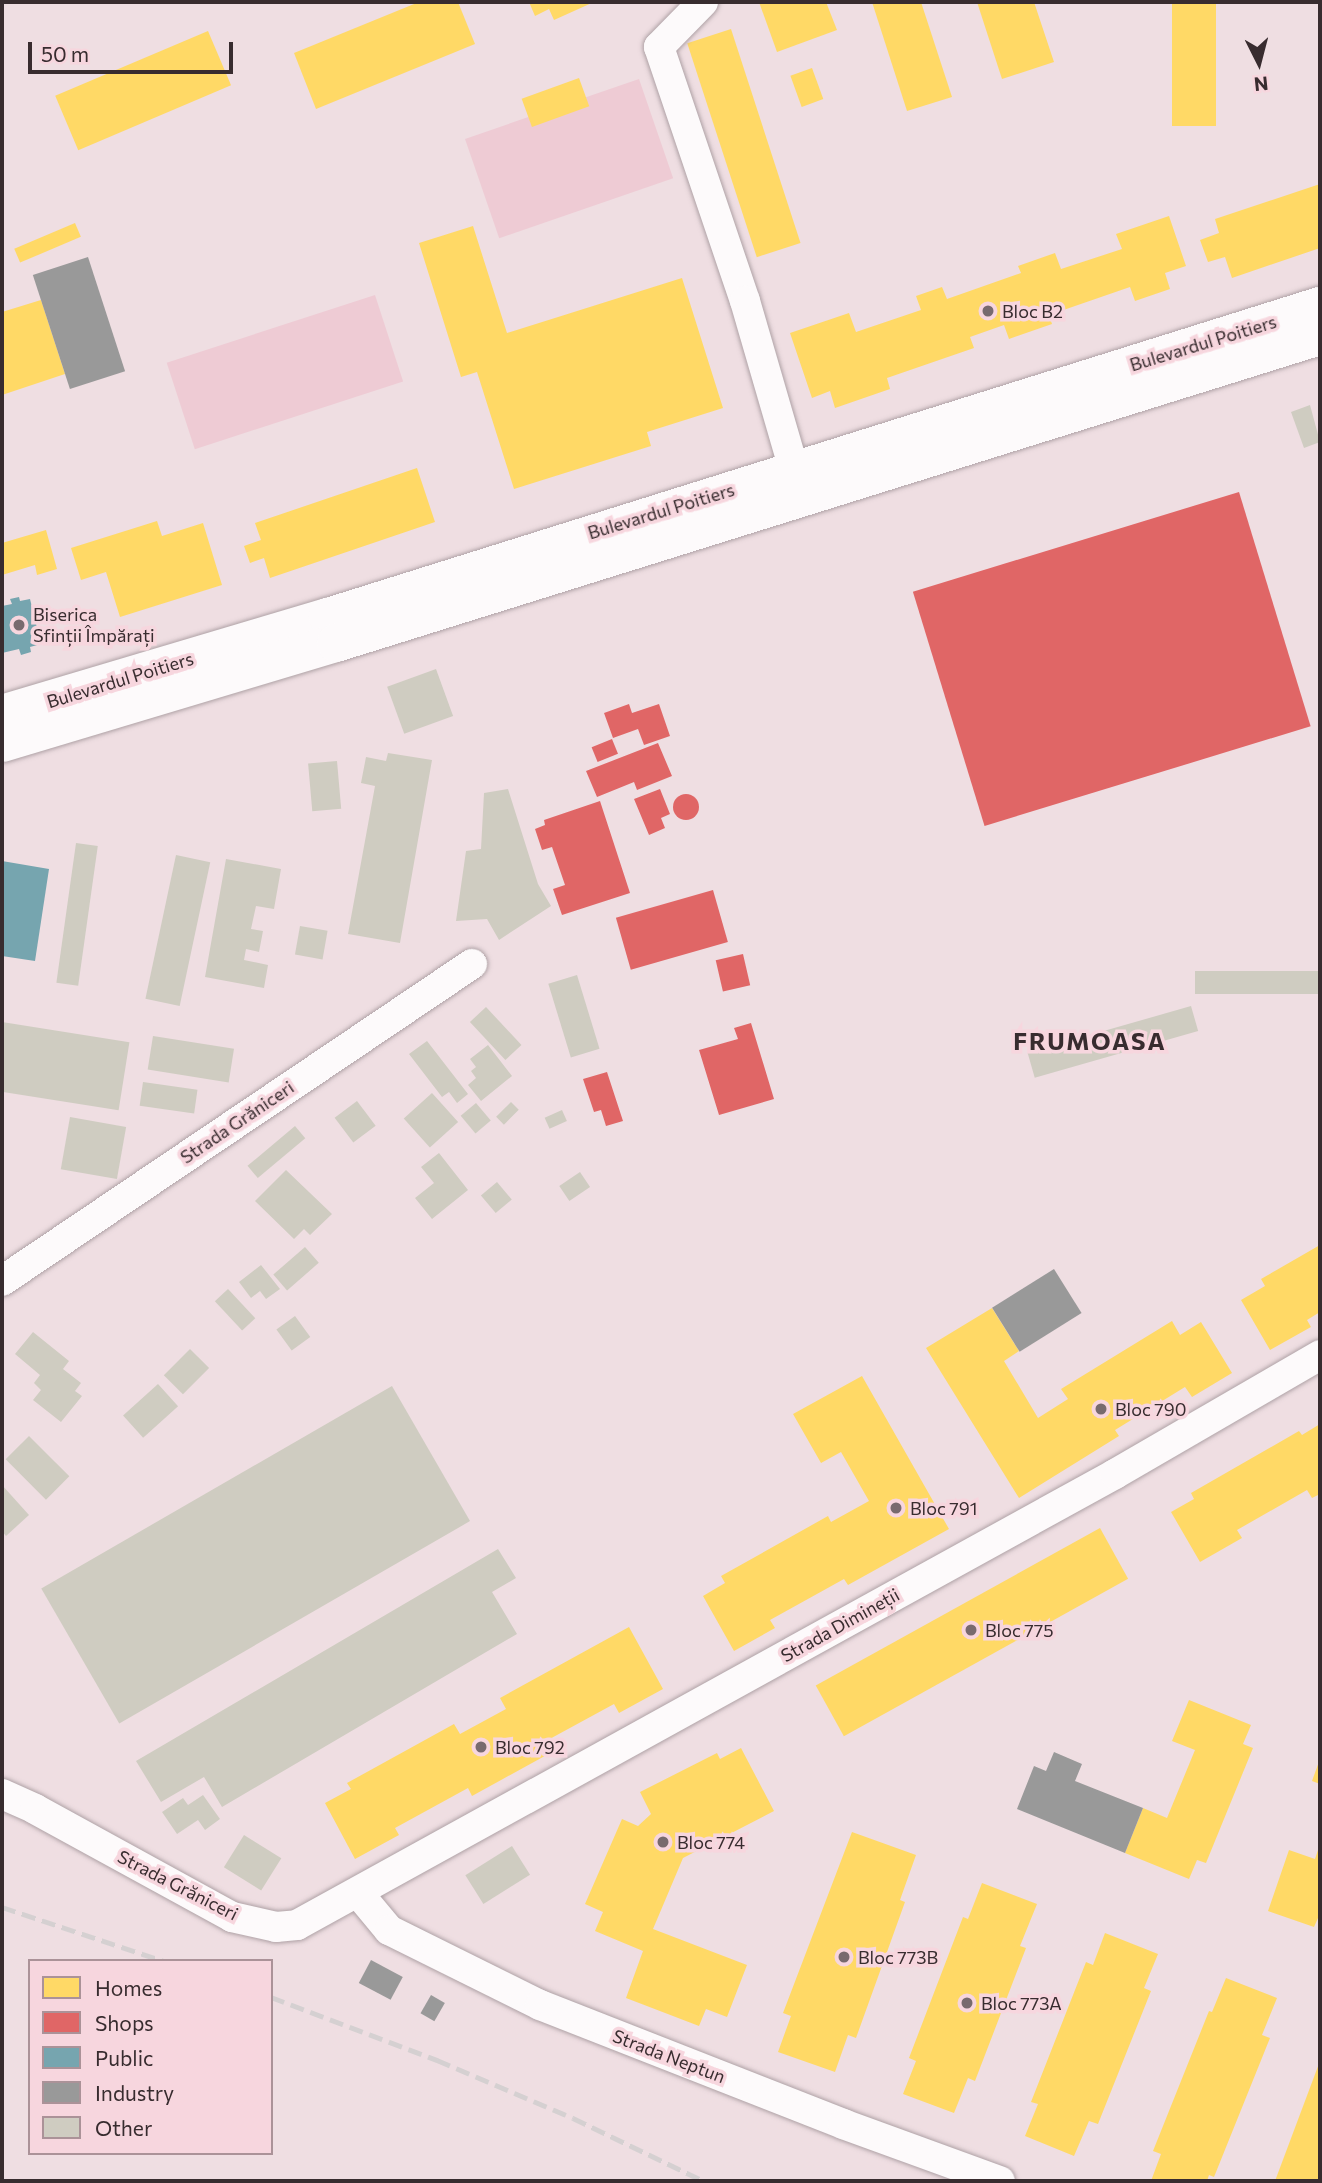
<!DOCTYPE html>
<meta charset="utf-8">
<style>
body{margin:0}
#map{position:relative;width:1322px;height:2183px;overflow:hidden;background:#efdee2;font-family:Commissioner,sans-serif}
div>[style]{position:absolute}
.green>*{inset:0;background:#eecbd4;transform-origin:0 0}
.homes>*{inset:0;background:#ffd966;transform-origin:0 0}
.shops>*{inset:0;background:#e06666;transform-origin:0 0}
.round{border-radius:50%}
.public>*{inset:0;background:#76a5af}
.industry>*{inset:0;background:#999;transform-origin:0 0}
.building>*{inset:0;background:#cfccc1;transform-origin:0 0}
.roads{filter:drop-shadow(0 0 2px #afa2a6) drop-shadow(0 0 2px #afa2a6)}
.minor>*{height:30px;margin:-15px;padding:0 15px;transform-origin:15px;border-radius:15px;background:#fdfafb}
.secondary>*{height:38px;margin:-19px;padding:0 19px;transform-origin:19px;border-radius:19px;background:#fdfafb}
.rail>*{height:5px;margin-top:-2.5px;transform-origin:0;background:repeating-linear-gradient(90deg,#d5d0d1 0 14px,transparent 0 21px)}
.dots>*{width:19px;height:19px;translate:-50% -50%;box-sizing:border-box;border:4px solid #f7d6de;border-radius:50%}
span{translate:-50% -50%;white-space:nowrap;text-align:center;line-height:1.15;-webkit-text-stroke:7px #f7d6de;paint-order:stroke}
.poi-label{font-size:18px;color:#382c2f}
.left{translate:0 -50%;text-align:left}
.street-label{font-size:18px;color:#382c2f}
.district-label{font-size:24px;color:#382c2f;font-weight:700;letter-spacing:2px}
.frame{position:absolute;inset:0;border:4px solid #382c2f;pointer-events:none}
.legend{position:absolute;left:28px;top:1959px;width:245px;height:196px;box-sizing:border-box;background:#f7d6de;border:2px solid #ab9298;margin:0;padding:9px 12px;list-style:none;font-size:21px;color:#382c2f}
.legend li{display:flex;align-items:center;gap:14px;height:35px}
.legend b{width:35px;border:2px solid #ab9298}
.north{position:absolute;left:1224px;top:28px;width:70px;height:70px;-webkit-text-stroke:5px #f7d6de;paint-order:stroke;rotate:174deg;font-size:19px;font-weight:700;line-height:28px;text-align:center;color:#382c2f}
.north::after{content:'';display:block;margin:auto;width:24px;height:32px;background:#382c2f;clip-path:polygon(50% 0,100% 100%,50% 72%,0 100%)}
.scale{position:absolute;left:28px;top:42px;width:205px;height:32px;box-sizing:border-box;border:4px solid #382c2f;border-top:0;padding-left:9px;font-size:21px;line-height:24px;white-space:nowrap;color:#382c2f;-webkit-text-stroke:5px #f7d6de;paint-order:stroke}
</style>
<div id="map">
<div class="green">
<div style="left:639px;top:79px;width:105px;height:184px;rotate:71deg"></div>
<div style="left:375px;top:295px;width:91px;height:219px;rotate:72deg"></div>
</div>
<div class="homes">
<div style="clip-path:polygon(419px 2px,458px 2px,475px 44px,316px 109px,294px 53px)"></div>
<div style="clip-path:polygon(529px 2px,594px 2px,554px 20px,549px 9px,535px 16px)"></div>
<div style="clip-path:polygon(759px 2px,826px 2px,837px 30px,777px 52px)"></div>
<div style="clip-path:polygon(872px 2px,921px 2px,952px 97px,907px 111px)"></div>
<div style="clip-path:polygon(977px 2px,1034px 2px,1054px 62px,1002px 79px)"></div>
<div style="left:1172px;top:2px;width:44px;height:124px"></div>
<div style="left:731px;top:29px;width:225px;height:46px;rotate:72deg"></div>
<div style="left:208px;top:31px;width:59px;height:166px;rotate:67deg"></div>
<div style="left:812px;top:68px;width:33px;height:23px;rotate:70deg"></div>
<div style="left:579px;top:78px;width:30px;height:61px;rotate:70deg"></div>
<div style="clip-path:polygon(1320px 184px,1320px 248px,1232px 278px,1225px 257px,1208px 262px,1200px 240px,1219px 233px,1215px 219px)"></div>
<div style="clip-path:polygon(1169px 216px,1186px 266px,1165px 273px,1170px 289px,1135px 301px,1130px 287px,1049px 315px,1052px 324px,1009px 339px,1004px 325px,970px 337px,974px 348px,887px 378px,890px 389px,835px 408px,830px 391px,812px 398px,790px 333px,849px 313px,856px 332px,921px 310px,916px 296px,942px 287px,947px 299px,1021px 273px,1018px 266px,1055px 253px,1061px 269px,1122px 249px,1116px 234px)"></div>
<div style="left:75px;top:223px;width:15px;height:66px;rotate:67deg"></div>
<div style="clip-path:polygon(473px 226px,507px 333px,682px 278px,723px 408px,647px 432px,651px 446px,514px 489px,477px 372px,461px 377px,419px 243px)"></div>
<div style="clip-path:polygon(41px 300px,65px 374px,2px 395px,2px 312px)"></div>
<div style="clip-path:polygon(417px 468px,435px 522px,270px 578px,264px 558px,250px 563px,244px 546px,261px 540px,255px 523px)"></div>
<div style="clip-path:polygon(157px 521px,162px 536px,203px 523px,222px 585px,120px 617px,106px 572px,81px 580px,71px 548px)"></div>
<div style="clip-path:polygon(46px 530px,57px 569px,37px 575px,35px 565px,2px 575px,2px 543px)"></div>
<div style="clip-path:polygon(1320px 1245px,1320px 1312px,1307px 1320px,1311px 1327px,1270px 1350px,1241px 1300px,1265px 1286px,1261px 1279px)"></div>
<div style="clip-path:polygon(992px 1308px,1019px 1351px,1004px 1361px,1038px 1418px,1068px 1399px,1061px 1389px,1172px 1321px,1180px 1335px,1201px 1322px,1232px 1373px,1192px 1397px,1185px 1387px,1115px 1430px,1119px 1436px,1019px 1498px,926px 1348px)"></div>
<div style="clip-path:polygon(862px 1376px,949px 1529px,848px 1585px,844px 1579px,770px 1620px,775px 1628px,734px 1651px,703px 1596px,725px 1583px,721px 1576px,828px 1516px,831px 1522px,869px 1501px,841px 1452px,821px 1463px,793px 1414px)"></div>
<div style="clip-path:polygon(1320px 1424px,1320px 1494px,1312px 1498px,1307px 1490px,1237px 1530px,1242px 1538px,1200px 1562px,1171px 1512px,1194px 1499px,1191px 1493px,1299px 1431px,1302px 1435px)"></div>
<div style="left:1100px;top:1528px;width:58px;height:325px;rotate:61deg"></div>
<div style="clip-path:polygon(629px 1627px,663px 1689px,619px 1713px,614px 1704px,546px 1741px,552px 1752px,472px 1796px,468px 1788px,395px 1828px,399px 1835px,355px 1859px,325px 1803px,351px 1789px,347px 1783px,454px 1724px,460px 1734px,506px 1709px,500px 1698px)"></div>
<div style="clip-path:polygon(1189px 1700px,1251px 1725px,1243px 1744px,1253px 1748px,1206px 1863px,1197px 1860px,1189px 1879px,1125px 1853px,1143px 1808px,1167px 1818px,1195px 1750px,1172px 1741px)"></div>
<div style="clip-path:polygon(741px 1748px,774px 1811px,683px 1858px,653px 1929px,747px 1965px,727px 2017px,706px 2009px,699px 2026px,626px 1998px,643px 1951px,595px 1931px,603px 1912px,585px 1904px,622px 1819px,638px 1826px,651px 1814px,640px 1792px,717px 1753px,720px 1759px)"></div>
<div style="clip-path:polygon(1320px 1759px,1320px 1784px,1312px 1781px)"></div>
<div style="clip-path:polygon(852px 1832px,916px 1855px,900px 1900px,905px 1902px,856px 2038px,848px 2035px,835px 2072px,778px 2052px,791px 2016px,783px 2013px)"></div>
<div style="clip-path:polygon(1289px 1850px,1315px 1859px,1318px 1850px,1320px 1851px,1320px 1919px,1318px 1918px,1314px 1927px,1268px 1911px)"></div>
<div style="clip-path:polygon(982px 1883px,1037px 1904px,1020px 1946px,1026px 1948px,975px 2081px,968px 2078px,954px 2113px,903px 2094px,916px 2061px,909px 2058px,963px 1917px,968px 1919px)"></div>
<div style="clip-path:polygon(1105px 1933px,1158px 1954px,1144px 1988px,1151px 1991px,1098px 2124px,1089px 2121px,1074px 2156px,1025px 2136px,1038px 2104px,1031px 2102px,1086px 1962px,1093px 1965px)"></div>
<div style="clip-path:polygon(1226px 1978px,1277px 1998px,1262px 2035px,1270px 2038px,1214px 2177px,1209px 2175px,1207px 2181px,1151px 2181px,1161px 2154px,1153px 2151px,1209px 2011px,1212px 2012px)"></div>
<div style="clip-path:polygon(1320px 2061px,1320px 2181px,1275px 2181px)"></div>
</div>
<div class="shops">
<div style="left:1239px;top:492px;width:245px;height:341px;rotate:73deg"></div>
<div style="clip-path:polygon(629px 704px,632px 713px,659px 704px,670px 736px,644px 745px,638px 729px,613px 738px,604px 713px)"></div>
<div style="left:612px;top:739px;width:16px;height:22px;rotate:68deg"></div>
<div style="clip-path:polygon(658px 743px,672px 776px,637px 790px,634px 782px,597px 797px,586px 771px)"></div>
<div style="clip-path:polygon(660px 789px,670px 814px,661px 818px,665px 828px,649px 835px,634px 799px)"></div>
<div class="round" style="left:673px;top:794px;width:26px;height:26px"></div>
<div style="clip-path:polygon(600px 801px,630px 893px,562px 915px,553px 889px,565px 885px,552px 847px,542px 850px,535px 829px,545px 825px,544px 820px)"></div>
<div style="left:713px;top:890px;width:54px;height:101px;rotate:74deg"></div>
<div style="left:743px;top:954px;width:32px;height:28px;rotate:77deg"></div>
<div style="clip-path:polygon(751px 1023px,774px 1099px,719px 1115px,699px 1050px,738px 1039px,734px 1028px)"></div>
<div style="clip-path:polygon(607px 1072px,623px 1121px,606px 1126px,601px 1110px,594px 1112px,583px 1079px)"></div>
</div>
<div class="public">
<div style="clip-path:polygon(19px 597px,20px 601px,30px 599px,41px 644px,30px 647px,31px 652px,21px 655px,19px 649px,2px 653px,2px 606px,12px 604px,10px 599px)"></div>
<div style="clip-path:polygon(2px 861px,49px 869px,35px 961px,2px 956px)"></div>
</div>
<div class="industry">
<div style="left:88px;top:257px;width:120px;height:58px;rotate:72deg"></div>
<div style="left:1054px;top:1269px;width:52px;height:73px;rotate:58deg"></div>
<div style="clip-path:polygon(1054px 1752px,1082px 1764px,1075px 1781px,1143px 1808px,1125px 1853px,1017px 1809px,1034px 1766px,1046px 1771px)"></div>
<div style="left:371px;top:1960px;width:36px;height:26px;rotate:28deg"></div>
<div style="left:431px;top:1995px;width:16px;height:21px;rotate:30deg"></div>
</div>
<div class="building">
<div style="clip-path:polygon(1310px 405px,1320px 442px,1304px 448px,1291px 412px)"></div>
<div style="left:436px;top:669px;width:50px;height:52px;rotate:70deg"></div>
<div style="clip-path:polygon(388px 753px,432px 760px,400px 943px,348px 934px,375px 786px,361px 783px,366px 757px,386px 761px)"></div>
<div style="left:337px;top:761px;width:48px;height:29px;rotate:85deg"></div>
<div style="clip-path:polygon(508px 789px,538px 884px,551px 906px,499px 940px,487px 919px,456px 921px,466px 851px,481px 849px,484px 793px)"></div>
<div style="left:76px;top:843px;width:22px;height:141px;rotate:8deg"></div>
<div style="left:176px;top:855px;width:35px;height:147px;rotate:12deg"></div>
<div style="clip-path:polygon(226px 859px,281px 869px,274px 909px,256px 906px,251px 929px,263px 931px,259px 952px,246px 949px,244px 960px,268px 965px,264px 988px,205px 977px)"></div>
<div style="left:300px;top:926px;width:28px;height:29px;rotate:10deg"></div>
<div style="left:1320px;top:971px;width:23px;height:125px;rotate:90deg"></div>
<div style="left:577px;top:975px;width:77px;height:30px;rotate:73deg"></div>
<div style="left:1191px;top:1006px;width:26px;height:170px;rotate:74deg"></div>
<div style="left:486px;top:1007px;width:52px;height:22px;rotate:47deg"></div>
<div style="left:2px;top:1022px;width:129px;height:69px;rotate:9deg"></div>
<div style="left:153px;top:1036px;width:82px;height:34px;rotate:9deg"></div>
<div style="clip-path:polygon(427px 1041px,468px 1094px,457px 1103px,449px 1092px,442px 1097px,409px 1054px)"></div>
<div style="clip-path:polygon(488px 1045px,512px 1076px,481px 1101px,468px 1085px,476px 1078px,471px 1071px,476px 1067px,470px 1059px)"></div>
<div style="left:143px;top:1082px;width:55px;height:24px;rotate:8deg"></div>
<div style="left:432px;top:1093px;width:39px;height:38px;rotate:48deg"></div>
<div style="left:357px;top:1101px;width:31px;height:28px;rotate:53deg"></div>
<div style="left:511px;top:1102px;width:11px;height:21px;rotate:45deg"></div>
<div style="left:476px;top:1103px;width:23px;height:20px;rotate:50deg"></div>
<div style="left:562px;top:1110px;width:12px;height:19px;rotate:66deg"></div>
<div style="left:70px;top:1117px;width:57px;height:53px;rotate:10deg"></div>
<div style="left:295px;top:1126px;width:16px;height:62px;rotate:50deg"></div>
<div style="clip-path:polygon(439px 1153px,468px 1190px,432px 1219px,415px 1198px,434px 1183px,421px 1167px)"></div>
<div style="clip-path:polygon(286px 1170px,332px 1214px,310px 1235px,304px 1229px,294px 1239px,255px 1201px)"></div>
<div style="left:580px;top:1172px;width:18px;height:25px;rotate:56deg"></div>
<div style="left:497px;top:1182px;width:23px;height:21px;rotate:50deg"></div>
<div style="left:305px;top:1247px;width:21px;height:42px;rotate:49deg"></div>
<div style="clip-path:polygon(261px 1265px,280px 1289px,266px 1299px,260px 1291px,251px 1298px,239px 1282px)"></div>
<div style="left:228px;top:1289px;width:40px;height:18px;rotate:47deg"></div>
<div style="left:295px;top:1316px;width:26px;height:23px;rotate:54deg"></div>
<div style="clip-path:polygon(33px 1332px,69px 1361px,63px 1369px,81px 1383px,75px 1391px,82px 1396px,61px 1422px,33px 1400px,41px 1390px,34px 1383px,40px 1375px,15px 1354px)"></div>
<div style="left:190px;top:1349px;width:27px;height:37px;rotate:45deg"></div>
<div style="left:158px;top:1384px;width:30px;height:47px;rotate:48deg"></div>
<div style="left:392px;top:1386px;width:156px;height:405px;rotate:60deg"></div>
<div style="left:29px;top:1436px;width:57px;height:33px;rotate:45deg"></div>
<div style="clip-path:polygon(2px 1485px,29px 1515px,6px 1536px,2px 1531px)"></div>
<div style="clip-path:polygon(498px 1549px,516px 1578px,492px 1592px,517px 1634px,222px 1807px,204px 1777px,161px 1802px,136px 1761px)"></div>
<div style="clip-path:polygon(203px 1795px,220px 1819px,205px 1830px,198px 1820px,177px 1834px,162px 1812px,183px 1798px,188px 1805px)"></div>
<div style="left:244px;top:1835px;width:44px;height:38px;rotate:32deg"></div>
<div style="left:512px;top:1846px;width:34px;height:55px;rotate:58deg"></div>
</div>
<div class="roads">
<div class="minor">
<div style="left:703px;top:2px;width:63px;rotate:134.4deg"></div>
<div style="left:659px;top:47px;width:268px;rotate:71.3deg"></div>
<div style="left:745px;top:301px;width:176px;rotate:73.8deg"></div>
<div style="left:2px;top:1281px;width:567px;rotate:-34deg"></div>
<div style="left:2px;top:1794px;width:36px;rotate:24deg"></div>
<div style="left:35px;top:1809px;width:225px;rotate:28.7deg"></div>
<div style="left:232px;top:1917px;width:45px;rotate:12.8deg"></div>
<div style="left:276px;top:1927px;width:21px;rotate:-5deg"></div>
<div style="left:297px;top:1925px;width:934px;rotate:-28.87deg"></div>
<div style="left:1115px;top:1474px;width:237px;rotate:-30.1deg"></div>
<div style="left:359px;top:1894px;width:47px;rotate:50.2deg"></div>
<div style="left:389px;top:1930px;width:169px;rotate:26.4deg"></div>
<div style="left:540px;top:2005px;width:326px;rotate:21.4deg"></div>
<div style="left:843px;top:2124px;width:167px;rotate:20deg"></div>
</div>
<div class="secondary">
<div style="left:2px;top:714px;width:340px;rotate:-16.6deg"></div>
<div style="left:328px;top:617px;width:1040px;rotate:-17.41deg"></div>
<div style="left:2px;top:743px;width:349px;rotate:-16.7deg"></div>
<div style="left:336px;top:643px;width:1031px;rotate:-17.33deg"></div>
</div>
</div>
<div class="rail">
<div style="left:2px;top:1907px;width:170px;rotate:18.5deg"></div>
<div style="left:271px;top:1997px;width:178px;rotate:20.8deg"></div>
<div style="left:437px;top:2060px;width:148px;rotate:23.1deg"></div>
<div style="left:573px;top:2118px;width:145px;rotate:25.7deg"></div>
</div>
<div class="dots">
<div style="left:988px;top:311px;background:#786a6e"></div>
<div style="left:19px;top:625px;background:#786a6e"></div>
<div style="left:1101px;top:1409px;background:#786a6e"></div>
<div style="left:896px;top:1508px;background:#786a6e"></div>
<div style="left:971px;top:1630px;background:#786a6e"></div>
<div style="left:481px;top:1747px;background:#786a6e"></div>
<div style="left:663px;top:1842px;background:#786a6e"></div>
<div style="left:844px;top:1957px;background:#786a6e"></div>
<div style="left:967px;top:2003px;background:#786a6e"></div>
</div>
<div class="poi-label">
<span class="left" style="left:1002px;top:311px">Bloc B2</span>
<span class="left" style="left:33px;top:625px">Biserica<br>Sfinții Împărați</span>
<span class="left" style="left:1115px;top:1409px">Bloc 790</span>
<span class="left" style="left:910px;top:1508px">Bloc 791</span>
<span class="left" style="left:985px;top:1630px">Bloc 775</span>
<span class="left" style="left:495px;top:1747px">Bloc 792</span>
<span class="left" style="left:677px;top:1842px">Bloc 774</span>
<span class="left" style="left:858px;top:1957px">Bloc 773B</span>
<span class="left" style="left:981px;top:2003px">Bloc 773A</span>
</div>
<div class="street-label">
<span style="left:1203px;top:343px;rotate:-17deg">Bulevardul Poitiers</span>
<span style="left:661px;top:511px;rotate:-17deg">Bulevardul Poitiers</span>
<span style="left:120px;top:680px;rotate:-17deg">Bulevardul Poitiers</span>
<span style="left:237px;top:1122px;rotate:-34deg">Strada Grăniceri</span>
<span style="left:840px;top:1625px;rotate:-29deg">Strada Dimineții</span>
<span style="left:178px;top:1885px;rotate:27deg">Strada Grăniceri</span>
<span style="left:669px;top:2056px;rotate:21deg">Strada Neptun</span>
</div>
<div class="district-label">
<span style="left:1090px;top:1041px">FRUMOASA</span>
</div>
<div class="frame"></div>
<ul class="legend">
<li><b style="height:19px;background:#ffd966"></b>Homes</li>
<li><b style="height:19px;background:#e06666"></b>Shops</li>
<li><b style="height:19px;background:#76a5af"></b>Public</li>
<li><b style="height:19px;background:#999"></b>Industry</li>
<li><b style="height:19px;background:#cfccc1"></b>Other</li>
</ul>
<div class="north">N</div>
<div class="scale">50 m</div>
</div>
